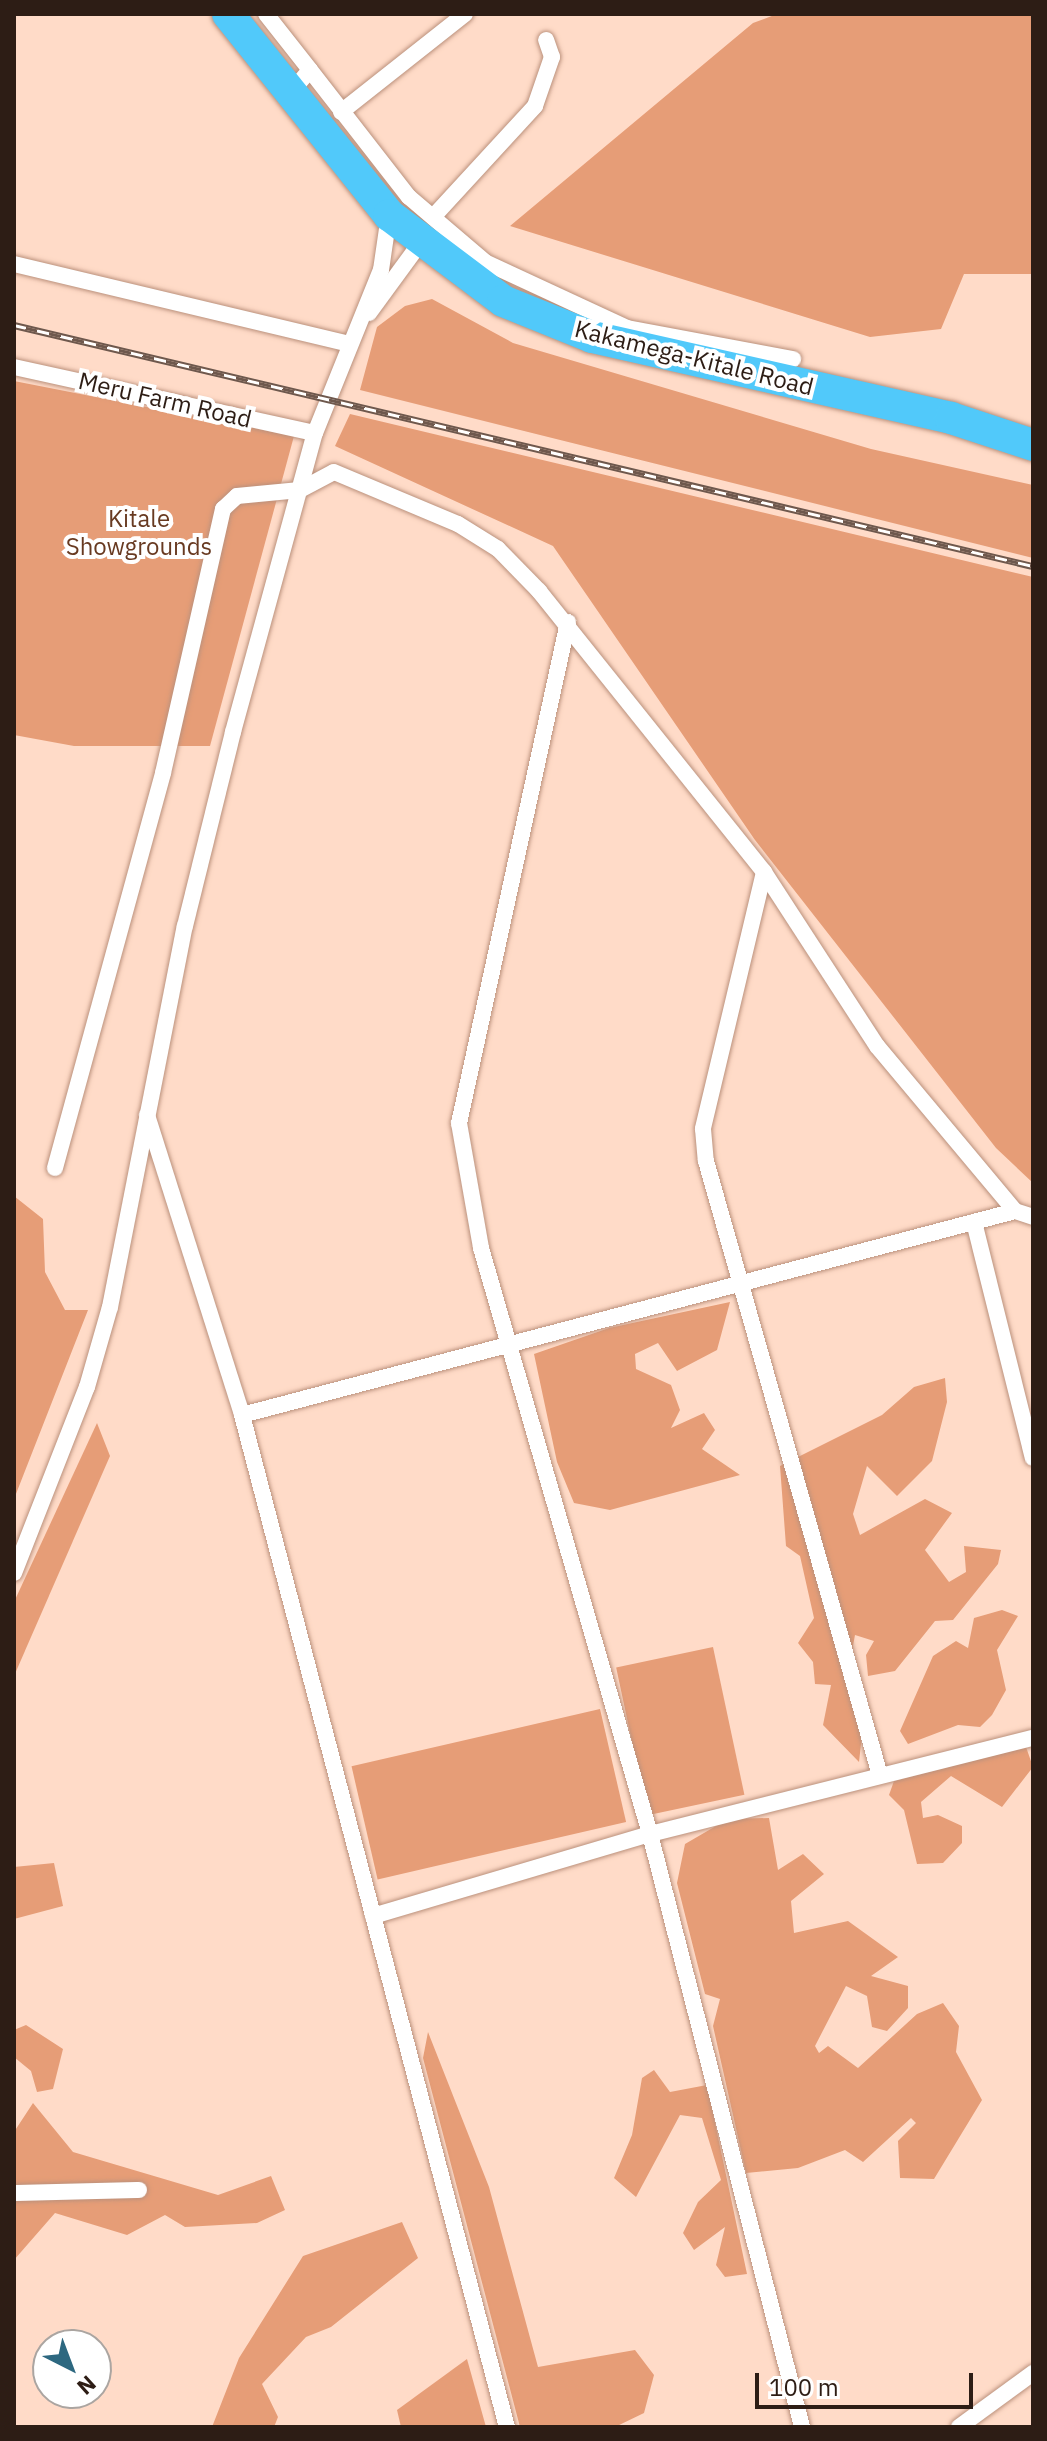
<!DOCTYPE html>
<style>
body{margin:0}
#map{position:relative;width:1047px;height:2441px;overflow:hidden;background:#ffdbc8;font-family:"IBM Plex Sans",sans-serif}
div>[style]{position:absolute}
.green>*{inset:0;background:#e69d77;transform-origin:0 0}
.roads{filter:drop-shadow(0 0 2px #bb917c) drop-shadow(0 0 2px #bb917c)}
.street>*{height:16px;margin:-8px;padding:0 8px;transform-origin:8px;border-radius:8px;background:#fff}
.highway>*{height:32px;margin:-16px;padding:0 16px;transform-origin:16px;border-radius:16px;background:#51c9fa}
.rail>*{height:7px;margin-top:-3.5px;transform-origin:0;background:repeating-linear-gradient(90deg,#fff 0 12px,#6e584d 0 24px);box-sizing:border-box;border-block:2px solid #6e584d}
span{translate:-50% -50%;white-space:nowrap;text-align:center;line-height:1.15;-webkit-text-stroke:8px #fff;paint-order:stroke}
.street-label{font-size:24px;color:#2d1d15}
.park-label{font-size:24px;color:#683a21}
.frame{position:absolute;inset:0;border:16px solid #2d1d15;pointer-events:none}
.north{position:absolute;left:32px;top:2329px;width:80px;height:80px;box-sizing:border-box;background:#fff;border:2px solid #aba5a1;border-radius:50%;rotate:138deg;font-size:22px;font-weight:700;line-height:32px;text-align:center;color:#2d1d15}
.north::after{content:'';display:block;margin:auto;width:28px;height:36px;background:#2d6880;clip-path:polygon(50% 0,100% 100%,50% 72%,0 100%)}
.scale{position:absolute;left:755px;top:2373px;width:218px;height:36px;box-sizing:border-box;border:4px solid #2d1d15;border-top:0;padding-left:10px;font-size:24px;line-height:28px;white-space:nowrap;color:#2d1d15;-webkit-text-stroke:6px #fff;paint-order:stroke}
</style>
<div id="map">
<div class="green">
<div style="clip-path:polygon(777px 14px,1033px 14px,1033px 274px,964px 274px,941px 329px,870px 337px,510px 226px,753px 23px)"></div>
<div style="clip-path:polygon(432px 299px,513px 343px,871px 449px,1033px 485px,1033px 558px,360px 390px,377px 327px,405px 306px)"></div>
<div style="clip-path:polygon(14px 381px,294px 436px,210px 746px,74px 746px,14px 735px)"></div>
<div style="clip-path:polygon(350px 414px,1033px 577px,1033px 1183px,996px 1148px,755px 840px,553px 546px,335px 446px)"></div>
<div style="clip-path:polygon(14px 1196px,43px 1219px,45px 1272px,65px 1310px,88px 1310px,14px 1499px)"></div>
<div style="clip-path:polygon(730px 1302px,717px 1350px,677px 1371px,658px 1343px,635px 1354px,636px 1369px,671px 1385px,680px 1410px,671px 1428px,704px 1413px,715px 1430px,702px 1449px,740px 1475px,610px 1510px,574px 1503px,557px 1462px,534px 1354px,609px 1328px)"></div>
<div style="clip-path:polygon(945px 1378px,947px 1402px,932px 1461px,897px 1496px,867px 1466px,853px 1514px,860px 1535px,925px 1499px,952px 1513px,925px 1550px,949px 1582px,966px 1572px,964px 1546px,1001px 1550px,998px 1564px,953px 1620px,935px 1621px,895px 1671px,868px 1676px,866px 1655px,874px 1641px,855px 1635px,846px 1682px,862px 1735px,859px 1762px,823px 1725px,831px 1685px,815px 1684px,813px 1662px,798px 1643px,814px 1618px,800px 1556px,786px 1546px,780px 1466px,882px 1415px,914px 1387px)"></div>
<div style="clip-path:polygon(97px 1423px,110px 1456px,14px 1676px,14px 1602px)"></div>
<div style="clip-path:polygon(1002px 1610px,1018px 1616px,997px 1650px,1006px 1690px,992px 1715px,980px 1727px,958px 1725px,908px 1744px,900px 1731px,933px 1656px,956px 1641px,968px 1648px,974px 1618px)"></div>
<div style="left:713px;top:1647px;width:151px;height:99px;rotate:78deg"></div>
<div style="left:600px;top:1709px;width:116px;height:255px;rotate:77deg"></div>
<div style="clip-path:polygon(1026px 1747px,1033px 1767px,1002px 1807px,951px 1776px,921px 1802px,923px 1818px,938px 1815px,962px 1826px,962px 1843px,943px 1863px,917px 1864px,904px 1810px,889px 1795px,894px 1781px)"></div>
<div style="clip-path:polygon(769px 1818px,778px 1870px,803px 1854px,824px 1874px,791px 1901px,794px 1933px,848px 1921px,898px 1957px,871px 1976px,908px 1986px,908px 2008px,887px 2031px,872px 2027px,867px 1996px,846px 1986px,815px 2046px,819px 2053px,828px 2046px,858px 2068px,917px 2014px,943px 2003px,959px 2026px,956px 2052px,982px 2100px,934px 2179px,900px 2178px,898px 2141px,916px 2123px,911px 2118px,863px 2162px,845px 2150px,798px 2168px,746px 2173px,713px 2026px,720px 1999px,705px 1994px,677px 1883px,685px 1844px,728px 1819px)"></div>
<div style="clip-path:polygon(54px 1863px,63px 1906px,14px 1919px,14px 1867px)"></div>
<div style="clip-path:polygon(26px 2025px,63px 2049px,53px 2089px,37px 2092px,31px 2071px,14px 2057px,14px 2030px)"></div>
<div style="clip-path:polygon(428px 2032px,489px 2187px,538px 2367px,635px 2350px,654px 2375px,644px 2413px,615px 2427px,520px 2427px,423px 2058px)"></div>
<div style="clip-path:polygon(654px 2070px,670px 2092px,707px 2085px,747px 2274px,725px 2277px,716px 2265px,725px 2227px,694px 2250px,683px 2233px,698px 2202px,721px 2180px,702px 2118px,680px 2115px,636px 2197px,614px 2178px,632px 2135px,642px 2078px)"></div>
<div style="clip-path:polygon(33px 2103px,73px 2152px,218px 2195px,271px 2176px,285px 2210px,257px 2223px,185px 2227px,165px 2215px,127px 2235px,55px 2213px,14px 2260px,14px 2132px)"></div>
<div style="clip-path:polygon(402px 2222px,418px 2258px,331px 2327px,306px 2337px,262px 2384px,278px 2417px,274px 2427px,212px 2427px,239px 2358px,303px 2256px)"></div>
<div style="clip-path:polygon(467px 2359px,486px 2427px,401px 2427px,397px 2410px)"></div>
</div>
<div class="roads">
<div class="street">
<div style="left:266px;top:14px;width:71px;rotate:51.8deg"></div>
<div style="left:310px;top:70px;width:29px;rotate:131deg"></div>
<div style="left:310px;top:70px;width:161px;rotate:52.1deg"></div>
<div style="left:409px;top:197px;width:100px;rotate:40.5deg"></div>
<div style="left:485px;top:262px;width:157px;rotate:24.9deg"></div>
<div style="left:627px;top:328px;width:169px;rotate:10.6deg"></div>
<div style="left:341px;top:112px;width:158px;rotate:-38.3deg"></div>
<div style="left:433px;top:217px;width:151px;rotate:-47.4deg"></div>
<div style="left:535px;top:106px;width:52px;rotate:-70.9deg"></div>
<div style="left:552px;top:57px;width:18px;rotate:-109deg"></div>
<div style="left:14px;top:264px;width:345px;rotate:13.4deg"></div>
<div style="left:369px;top:313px;width:88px;rotate:-53.8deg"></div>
<div style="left:14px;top:367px;width:308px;rotate:12.4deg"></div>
<div style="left:568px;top:622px;width:513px;rotate:102.27deg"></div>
<div style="left:459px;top:1123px;width:127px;rotate:80deg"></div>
<div style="left:481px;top:1248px;width:610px;rotate:73.91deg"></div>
<div style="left:650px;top:1834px;width:395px;rotate:-14.1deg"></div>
<div style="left:764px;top:872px;width:264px;rotate:103.4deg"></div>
<div style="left:703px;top:1129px;width:32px;rotate:85deg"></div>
<div style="left:706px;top:1161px;width:635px;rotate:74.19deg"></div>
<div style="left:147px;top:1115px;width:315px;rotate:72.4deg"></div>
<div style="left:242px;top:1415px;width:799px;rotate:-14.78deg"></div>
<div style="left:55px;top:1168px;width:409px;rotate:-74.7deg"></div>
<div style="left:163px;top:773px;width:271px;rotate:-77.2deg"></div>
<div style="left:223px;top:509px;width:19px;rotate:-43deg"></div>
<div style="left:237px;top:496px;width:63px;rotate:-5.4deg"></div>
<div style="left:300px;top:490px;width:38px;rotate:-28deg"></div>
<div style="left:334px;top:472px;width:134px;rotate:22.8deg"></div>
<div style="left:458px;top:524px;width:47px;rotate:32deg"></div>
<div style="left:498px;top:549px;width:59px;rotate:45.7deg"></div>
<div style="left:539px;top:591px;width:360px;rotate:51.3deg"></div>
<div style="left:764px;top:872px;width:207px;rotate:57deg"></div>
<div style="left:877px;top:1046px;width:215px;rotate:50.1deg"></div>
<div style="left:1015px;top:1211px;width:19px;rotate:18deg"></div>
<div style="left:974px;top:1222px;width:243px;rotate:76deg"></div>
<div style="left:242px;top:1415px;width:1046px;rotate:75.33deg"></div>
<div style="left:14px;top:1573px;width:200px;rotate:-68.6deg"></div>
<div style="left:87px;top:1387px;width:83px;rotate:-74deg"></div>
<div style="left:110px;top:1307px;width:388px;rotate:-78.9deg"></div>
<div style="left:185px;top:926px;width:200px;rotate:-76.1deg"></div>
<div style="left:233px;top:732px;width:310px;rotate:-74.7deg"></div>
<div style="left:315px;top:433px;width:176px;rotate:-68deg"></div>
<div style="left:381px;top:270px;width:56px;rotate:-81.7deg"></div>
<div style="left:373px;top:1916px;width:289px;rotate:-16.5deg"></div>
<div style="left:650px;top:1834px;width:612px;rotate:75.62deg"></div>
<div style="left:14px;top:2193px;width:125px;rotate:-1.4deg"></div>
<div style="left:959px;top:2427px;width:92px;rotate:-36.1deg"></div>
</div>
<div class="highway">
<div style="left:228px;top:14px;width:258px;rotate:51.3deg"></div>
<div style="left:389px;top:215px;width:143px;rotate:37deg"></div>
<div style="left:503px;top:301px;width:96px;rotate:22deg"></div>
<div style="left:592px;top:337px;width:368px;rotate:12.7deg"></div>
<div style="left:951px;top:418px;width:86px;rotate:18.2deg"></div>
</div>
</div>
<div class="rail">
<div style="left:14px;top:325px;width:1047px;rotate:13.31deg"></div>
</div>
<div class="street-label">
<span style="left:694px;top:358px;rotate:14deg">Kakamega-Kitale Road</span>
<span style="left:165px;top:400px;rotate:13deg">Meru Farm Road</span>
</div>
<div class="park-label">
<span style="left:139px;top:533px">Kitale<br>Showgrounds</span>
</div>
<div class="frame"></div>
<div class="north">N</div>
<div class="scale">100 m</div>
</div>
